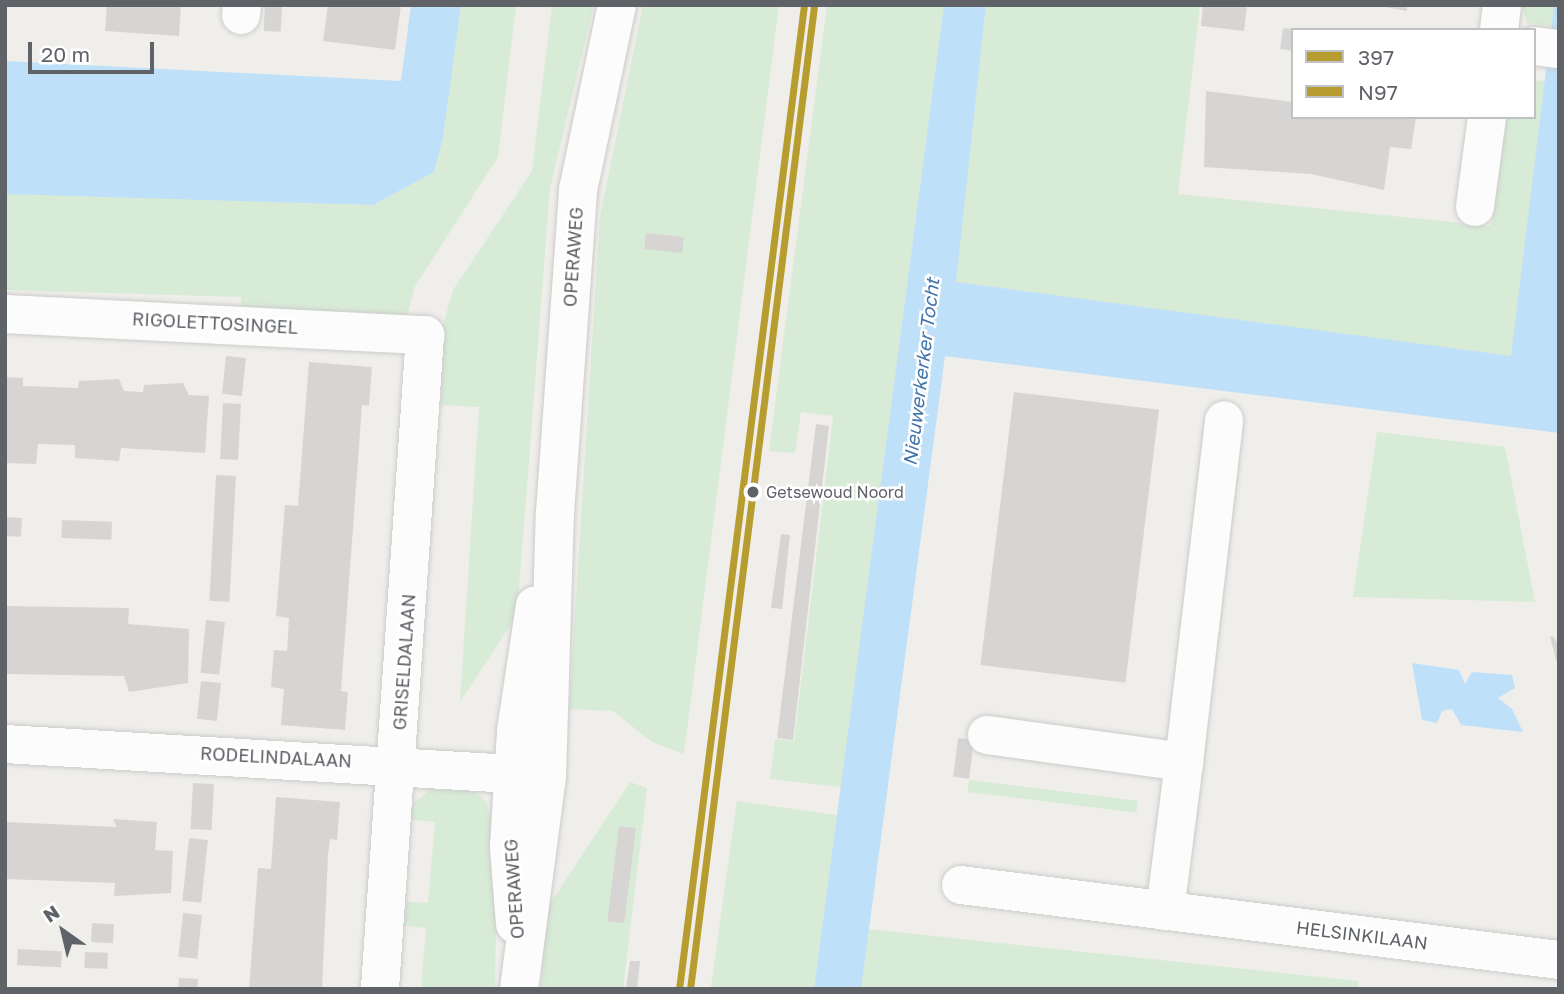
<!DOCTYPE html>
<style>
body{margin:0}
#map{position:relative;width:1564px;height:994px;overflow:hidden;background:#efeeea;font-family:"Golos Text",sans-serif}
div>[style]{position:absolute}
.green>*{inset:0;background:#d8ebd6;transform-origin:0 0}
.water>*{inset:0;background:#bfe0f9}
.building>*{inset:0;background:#d6d5d3;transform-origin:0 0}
.roads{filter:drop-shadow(0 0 2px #cbcccc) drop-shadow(0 0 2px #cbcccc)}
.minor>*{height:38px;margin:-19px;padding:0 19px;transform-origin:19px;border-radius:19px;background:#fdfcfc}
.secondary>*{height:38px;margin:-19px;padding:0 19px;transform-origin:19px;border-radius:19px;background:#fdfcfc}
.bus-1>*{height:7px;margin:-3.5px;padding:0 3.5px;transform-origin:3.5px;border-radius:3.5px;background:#b79d2f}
.bus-2>*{height:7px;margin:-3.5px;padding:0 3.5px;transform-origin:3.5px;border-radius:3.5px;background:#b79d2f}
.dots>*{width:19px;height:19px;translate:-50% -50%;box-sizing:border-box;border:4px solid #fff;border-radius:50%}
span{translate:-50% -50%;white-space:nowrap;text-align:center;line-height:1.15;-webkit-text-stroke:5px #fff;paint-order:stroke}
.bus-label{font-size:16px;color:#5f6368}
.left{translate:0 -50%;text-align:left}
.street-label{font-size:18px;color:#5f6368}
.water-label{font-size:19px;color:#4174aa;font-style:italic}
.frame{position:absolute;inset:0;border:7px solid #5f6368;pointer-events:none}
.legend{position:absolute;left:1291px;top:28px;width:245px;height:91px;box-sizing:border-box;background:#fff;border:2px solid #bfc1c3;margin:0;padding:9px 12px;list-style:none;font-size:21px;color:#5f6368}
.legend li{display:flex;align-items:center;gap:14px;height:35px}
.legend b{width:35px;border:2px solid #bfc1c3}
.north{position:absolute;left:28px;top:896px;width:70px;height:70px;-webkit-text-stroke:5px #fff;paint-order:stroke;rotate:326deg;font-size:19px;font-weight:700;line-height:28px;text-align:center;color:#5f6368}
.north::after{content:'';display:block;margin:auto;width:24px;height:32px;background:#5f6368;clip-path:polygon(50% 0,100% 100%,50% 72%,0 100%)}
.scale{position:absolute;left:28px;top:42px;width:126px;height:32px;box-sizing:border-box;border:4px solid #5f6368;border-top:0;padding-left:9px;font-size:21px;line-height:24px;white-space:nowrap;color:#5f6368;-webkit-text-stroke:5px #fff;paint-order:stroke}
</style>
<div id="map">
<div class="green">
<div style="clip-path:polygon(461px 5px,516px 5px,498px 157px,414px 288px,406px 322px,241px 312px,241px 297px,5px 290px,5px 192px,373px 205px,434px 172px)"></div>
<div style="clip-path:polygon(552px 5px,594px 5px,550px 188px,517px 615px,460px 702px,479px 407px,441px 405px,443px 326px,453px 290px,532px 171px)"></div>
<div style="clip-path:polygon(643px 5px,779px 5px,684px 754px,652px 742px,613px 711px,569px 709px,600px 216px)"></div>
<div style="clip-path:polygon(827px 5px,944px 5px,841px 787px,770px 779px,775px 739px,794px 741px,833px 416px,801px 412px,795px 453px,769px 451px)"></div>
<div style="clip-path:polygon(986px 5px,1200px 5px,1178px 194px,1491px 226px,1506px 117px,1534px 117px,1534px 80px,1559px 83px,1512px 357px,955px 282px)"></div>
<div style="clip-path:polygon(1521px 5px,1554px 5px,1551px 26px,1527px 23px)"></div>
<div style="clip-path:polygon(1377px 432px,1505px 447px,1535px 602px,1353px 597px)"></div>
<div style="left:969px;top:780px;width:170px;height:12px;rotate:7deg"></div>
<div style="clip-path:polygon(630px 782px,647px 788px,623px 989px,541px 989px,546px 910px)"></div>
<div style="clip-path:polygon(435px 785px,471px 790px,486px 801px,497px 839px,495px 989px,421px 989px,426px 928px,397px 925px,399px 901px,428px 903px,435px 822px,405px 819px,406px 810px)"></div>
<div style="left:737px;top:801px;width:102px;height:189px;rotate:8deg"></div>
<div style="clip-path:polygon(868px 929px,1358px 981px,1357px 989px,861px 989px)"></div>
</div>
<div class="water">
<div style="clip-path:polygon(411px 5px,461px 5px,443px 137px,434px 172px,373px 205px,5px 194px,5px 61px,401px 81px)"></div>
<div style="clip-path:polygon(944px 5px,986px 5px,956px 282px,1511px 356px,1554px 5px,1559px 5px,1559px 433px,945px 356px,861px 989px,814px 989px)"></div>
<div style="clip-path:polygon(1412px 663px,1459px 670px,1465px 684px,1472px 672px,1512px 675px,1515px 688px,1498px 698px,1512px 709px,1523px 732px,1461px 725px,1452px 709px,1442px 711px,1437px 723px,1422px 720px)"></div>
</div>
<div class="building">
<div style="clip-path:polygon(107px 5px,181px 5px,179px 36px,105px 31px)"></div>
<div style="left:265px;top:5px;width:17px;height:26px;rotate:3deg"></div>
<div style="clip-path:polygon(328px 5px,401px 5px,395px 50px,323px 41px)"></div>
<div style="clip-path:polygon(1203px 5px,1247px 5px,1244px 31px,1201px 26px)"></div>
<div style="clip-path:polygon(1374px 5px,1407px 5px,1407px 11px)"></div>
<div style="clip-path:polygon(1283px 28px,1293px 29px,1293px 51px,1280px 49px)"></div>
<div style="clip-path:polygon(1206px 91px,1293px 102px,1293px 117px,1416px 117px,1411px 149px,1390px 147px,1384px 190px,1311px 174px,1204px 167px)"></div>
<div style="left:646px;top:233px;width:38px;height:16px;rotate:6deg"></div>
<div style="left:226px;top:356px;width:20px;height:38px;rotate:6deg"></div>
<div style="clip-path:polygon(309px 362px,372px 367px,369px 406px,362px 405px,341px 691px,348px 692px,345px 730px,281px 725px,284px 689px,271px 687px,274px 650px,287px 651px,289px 618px,276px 616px,285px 505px,298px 506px)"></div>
<div style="clip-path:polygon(5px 377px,23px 378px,23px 386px,78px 388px,79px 381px,119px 379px,124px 391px,143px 392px,144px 385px,183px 383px,189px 395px,209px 396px,205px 453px,121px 448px,119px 461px,75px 458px,75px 445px,38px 444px,36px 464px,5px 463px)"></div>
<div style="left:1014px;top:392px;width:146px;height:275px;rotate:7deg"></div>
<div style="left:223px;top:403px;width:18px;height:56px;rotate:3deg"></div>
<div style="clip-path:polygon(816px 424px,829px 426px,793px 740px,777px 738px)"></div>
<div style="left:216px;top:475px;width:20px;height:126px;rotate:3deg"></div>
<div style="left:5px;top:517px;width:17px;height:19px;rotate:3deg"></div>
<div style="left:62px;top:520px;width:50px;height:18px;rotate:2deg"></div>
<div style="clip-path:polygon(781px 534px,790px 535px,782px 609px,771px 608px)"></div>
<div style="clip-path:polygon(5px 606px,129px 608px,128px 624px,189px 629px,188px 683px,129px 692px,124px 676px,5px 674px)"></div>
<div style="left:206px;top:620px;width:19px;height:53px;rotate:6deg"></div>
<div style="clip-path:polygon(1553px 636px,1559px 646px,1559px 671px,1550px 637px)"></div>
<div style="left:201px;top:681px;width:20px;height:38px;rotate:6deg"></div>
<div style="left:958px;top:738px;width:16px;height:39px;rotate:7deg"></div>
<div style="left:193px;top:783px;width:21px;height:46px;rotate:3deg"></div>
<div style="clip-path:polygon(276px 797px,340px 802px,337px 840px,330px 839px,328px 855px,322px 989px,249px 989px,258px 868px,271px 869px)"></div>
<div style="clip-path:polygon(113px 819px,157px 822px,155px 850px,173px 851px,171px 893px,114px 896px,115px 883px,5px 879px,5px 822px,117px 827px)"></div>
<div style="left:619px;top:826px;width:17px;height:96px;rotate:7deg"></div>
<div style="left:189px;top:838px;width:19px;height:63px;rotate:6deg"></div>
<div style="left:183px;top:913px;width:19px;height:44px;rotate:6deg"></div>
<div style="left:92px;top:923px;width:22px;height:19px;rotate:3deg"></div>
<div style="left:18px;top:949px;width:44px;height:16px;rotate:3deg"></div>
<div style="left:85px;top:952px;width:23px;height:16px;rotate:2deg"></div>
<div style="clip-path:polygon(630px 961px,640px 961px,637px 989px,626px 989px)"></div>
<div style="left:179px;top:978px;width:19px;height:11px;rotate:3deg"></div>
</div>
<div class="roads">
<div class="minor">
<div style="left:241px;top:15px;width:10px;rotate:-84deg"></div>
<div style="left:1499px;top:30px;width:25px;rotate:-83deg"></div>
<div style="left:1534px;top:46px;width:25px;rotate:7deg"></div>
<div style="left:1475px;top:207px;width:91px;rotate:-82.4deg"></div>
<div style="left:5px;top:314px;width:421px;rotate:2.9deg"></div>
<div style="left:425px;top:335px;width:656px;rotate:93.94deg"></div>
<div style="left:987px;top:735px;width:199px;rotate:7.8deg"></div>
<div style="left:1184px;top:762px;width:344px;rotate:-83.3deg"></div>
<div style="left:5px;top:744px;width:541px;rotate:3.39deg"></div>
<div style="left:961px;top:885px;width:603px;rotate:7.15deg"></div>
<div style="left:1165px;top:911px;width:150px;rotate:-82.7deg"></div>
</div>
<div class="secondary">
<div style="left:515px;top:924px;width:77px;rotate:-94.5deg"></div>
<div style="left:509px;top:847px;width:116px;rotate:-86.5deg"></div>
<div style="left:516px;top:731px;width:127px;rotate:-81.4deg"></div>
<div style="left:519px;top:989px;width:214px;rotate:-82.5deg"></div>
<div style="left:547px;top:777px;width:264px;rotate:-88.3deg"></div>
<div style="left:555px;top:513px;width:324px;rotate:-85.9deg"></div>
<div style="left:578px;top:190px;width:189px;rotate:-78.1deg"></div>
</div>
</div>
<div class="bus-1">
<div style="left:679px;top:989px;width:992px;rotate:-82.76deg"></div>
</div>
<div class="bus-2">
<div style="left:690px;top:989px;width:991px;rotate:-82.81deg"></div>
</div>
<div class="dots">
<div style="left:753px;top:492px;background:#5f6368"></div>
</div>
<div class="bus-label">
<span class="left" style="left:766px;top:492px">Getsewoud Noord</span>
</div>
<div class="street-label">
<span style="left:573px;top:257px;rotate:-86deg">OPERAWEG</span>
<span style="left:215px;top:323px;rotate:3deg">RIGOLETTOSINGEL</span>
<span style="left:404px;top:662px;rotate:-86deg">GRISELDALAAN</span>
<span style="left:276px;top:757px;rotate:3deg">RODELINDALAAN</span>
<span style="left:514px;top:889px;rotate:-94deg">OPERAWEG</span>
<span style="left:1362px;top:935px;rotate:7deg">HELSINKILAAN</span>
</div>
<div class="water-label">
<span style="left:921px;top:372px;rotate:-83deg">Nieuwerkerker Tocht</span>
</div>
<div class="frame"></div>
<ul class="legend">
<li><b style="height:9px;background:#b79d2f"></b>397</li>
<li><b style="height:9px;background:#b79d2f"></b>N97</li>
</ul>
<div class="north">N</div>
<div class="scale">20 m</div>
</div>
